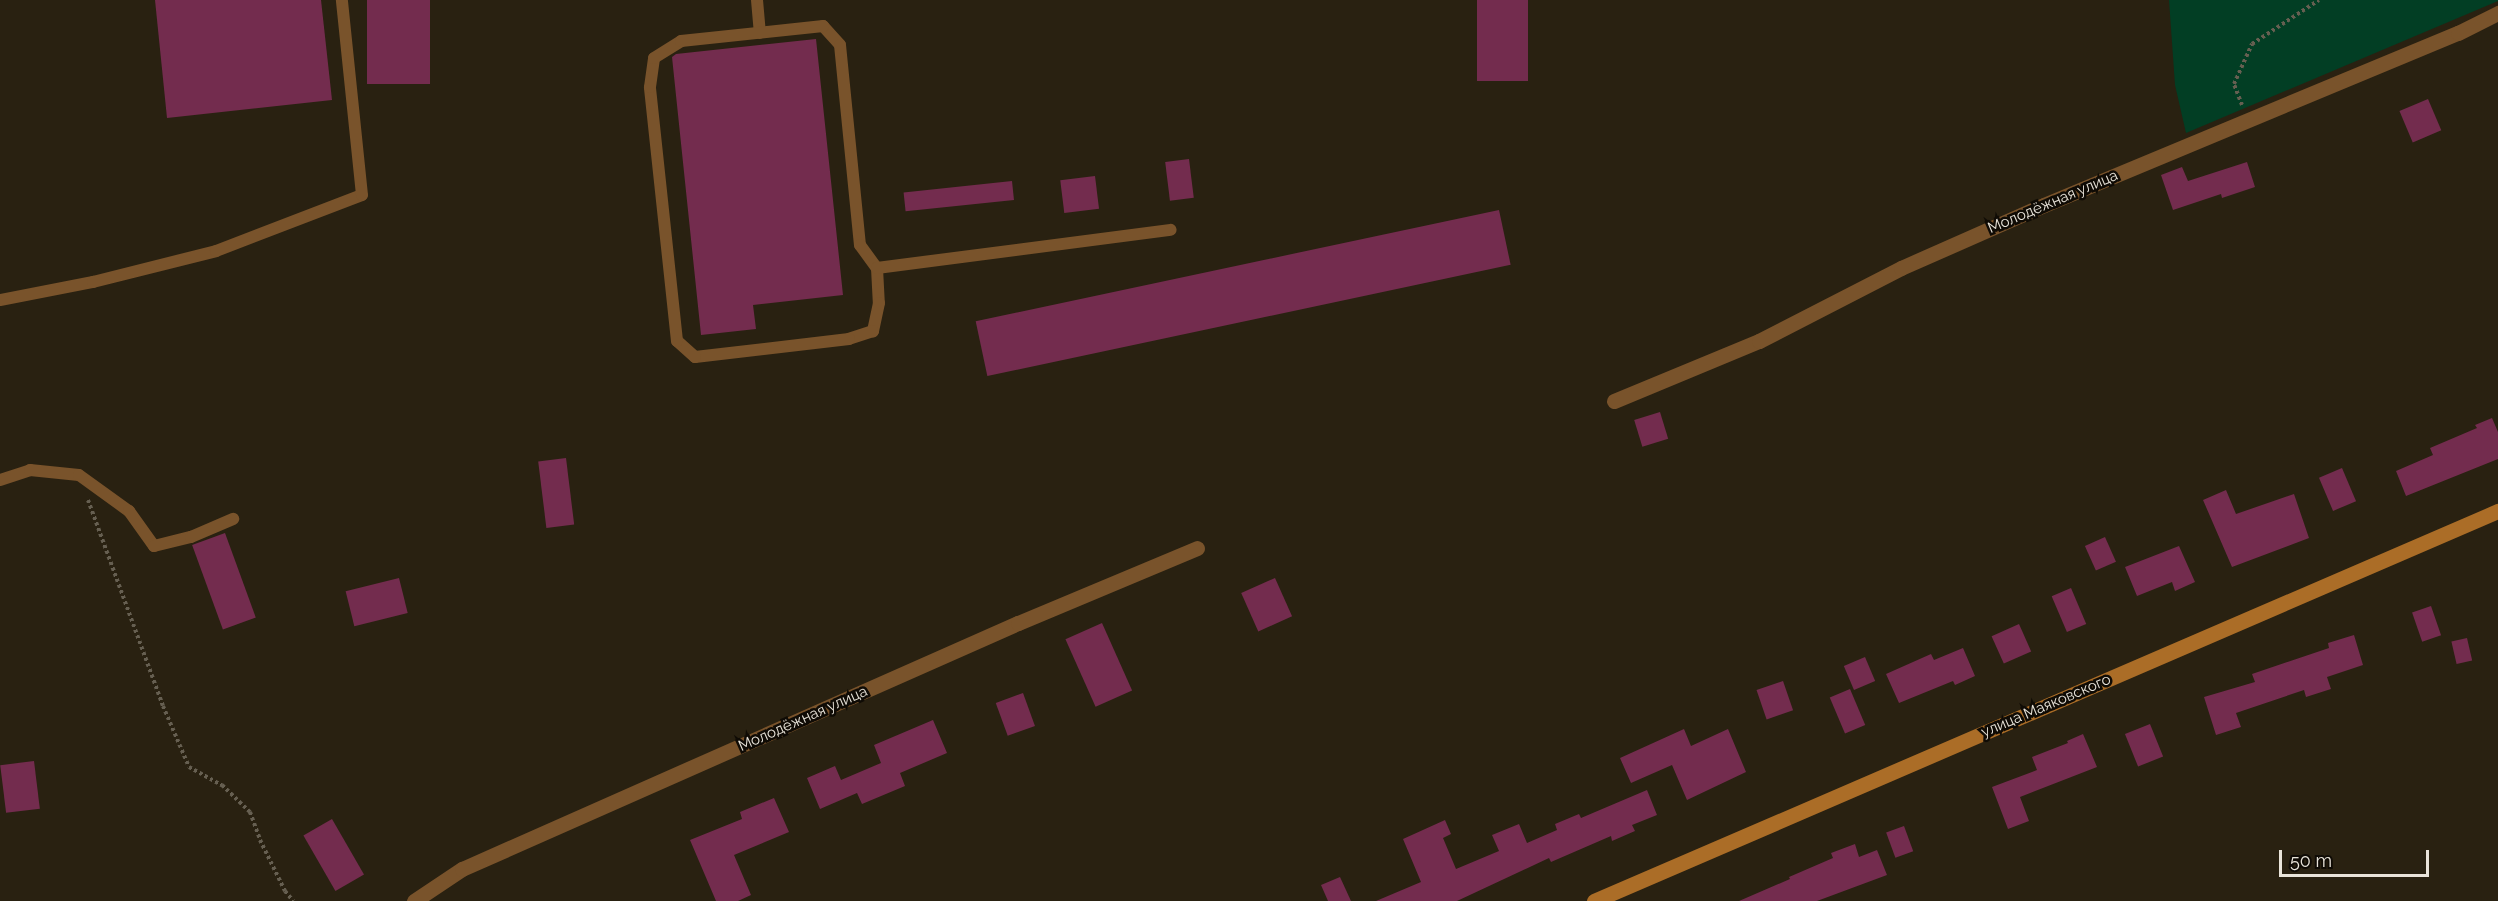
<!DOCTYPE html>
<meta charset="utf-8">
<style>
body{margin:0}
#map{position:relative;width:2498px;height:901px;overflow:hidden;background:#292111;font-family:Raleway,sans-serif}
div>[style]{position:absolute}
.green>*{inset:0;background:#023e24}
.building>*{inset:0;background:#732c4e;transform-origin:0 0}
.path>*{height:4px;margin-top:-2px;transform-origin:0;background:repeating-linear-gradient(90deg,#665f51 0 3px,transparent 0 6px)}
.lane>*{height:12px;margin:-6px;padding:0 6px;transform-origin:6px;border-radius:6px;background:#79532b}
.street>*{height:15px;margin:-7.5px;padding:0 7.5px;transform-origin:7.5px;border-radius:7.5px;background:#79532b}
.secondary>*{height:15px;margin:-7.5px;padding:0 7.5px;transform-origin:7.5px;border-radius:7.5px;background:#ab6d27}
span{translate:-50% -50%;white-space:nowrap;text-align:center;line-height:1.15;-webkit-text-stroke:5px #0f0b05;paint-order:stroke}
.street-label{font-size:15px;color:#e9e4da}
.scale{position:absolute;left:2279px;top:850px;width:150px;height:27px;box-sizing:border-box;border:3px solid #e9e4da;border-top:0;padding-left:8px;font-size:18px;line-height:21px;white-space:nowrap;color:#e9e4da;-webkit-text-stroke:4px #0f0b05;paint-order:stroke}
</style>
<div id="map">
<div class="green">
<div style="clip-path:polygon(2169px 0,2498px 0,2498px 1px,2186px 133px,2175px 85px)"></div>
</div>
<div class="building">
<div style="clip-path:polygon(155px 0,321px 0,332px 100px,167px 118px)"></div>
<div style="left:367px;top:0;width:63px;height:84px"></div>
<div style="left:1477px;top:0;width:51px;height:81px"></div>
<div style="clip-path:polygon(816px 39px,843px 295px,753px 305px,756px 329px,701px 335px,672px 57px,676px 54px)"></div>
<div style="left:2428px;top:99px;width:34px;height:31px;rotate:67deg"></div>
<div style="left:1189px;top:159px;width:39px;height:24px;rotate:83deg"></div>
<div style="clip-path:polygon(2247px 162px,2255px 187px,2222px 198px,2221px 194px,2173px 210px,2161px 175px,2182px 167px,2188px 181px)"></div>
<div style="left:1095px;top:176px;width:33px;height:35px;rotate:83deg"></div>
<div style="left:1012px;top:181px;width:19px;height:109px;rotate:84deg"></div>
<div style="left:1499px;top:210px;width:56px;height:535px;rotate:78deg"></div>
<div style="left:1660px;top:412px;width:28px;height:27px;rotate:73deg"></div>
<div style="clip-path:polygon(2492px 418px,2498px 432px,2498px 459px,2406px 496px,2396px 471px,2433px 455px,2430px 448px,2477px 428px,2475px 425px)"></div>
<div style="left:566px;top:458px;width:67px;height:28px;rotate:83deg"></div>
<div style="left:2342px;top:468px;width:36px;height:25px;rotate:67deg"></div>
<div style="clip-path:polygon(2226px 490px,2236px 514px,2294px 494px,2309px 538px,2232px 567px,2203px 500px)"></div>
<div style="left:225px;top:533px;width:90px;height:35px;rotate:70deg"></div>
<div style="left:2105px;top:537px;width:27px;height:22px;rotate:66deg"></div>
<div style="clip-path:polygon(2179px 546px,2195px 582px,2175px 591px,2172px 582px,2137px 596px,2125px 567px)"></div>
<div style="left:399px;top:578px;width:36px;height:55px;rotate:76deg"></div>
<div style="left:1275px;top:578px;width:42px;height:37px;rotate:66deg"></div>
<div style="left:2071px;top:588px;width:39px;height:21px;rotate:67deg"></div>
<div style="left:2431px;top:606px;width:31px;height:20px;rotate:71deg"></div>
<div style="left:1102px;top:623px;width:74px;height:40px;rotate:66deg"></div>
<div style="left:2019px;top:624px;width:30px;height:30px;rotate:66deg"></div>
<div style="clip-path:polygon(2354px 635px,2363px 665px,2327px 677px,2331px 689px,2306px 697px,2304px 690px,2236px 713px,2241px 727px,2216px 735px,2204px 697px,2255px 682px,2252px 674px,2329px 648px,2328px 643px)"></div>
<div style="left:2467px;top:638px;width:23px;height:16px;rotate:77deg"></div>
<div style="clip-path:polygon(1963px 648px,1975px 676px,1955px 685px,1953px 681px,1899px 703px,1886px 674px,1931px 654px,1934px 660px)"></div>
<div style="left:1865px;top:657px;width:26px;height:23px;rotate:67deg"></div>
<div style="left:1783px;top:681px;width:31px;height:28px;rotate:71deg"></div>
<div style="left:1850px;top:689px;width:39px;height:22px;rotate:67deg"></div>
<div style="left:1023px;top:693px;width:35px;height:29px;rotate:70deg"></div>
<div style="clip-path:polygon(933px 720px,947px 753px,900px 773px,905px 786px,862px 804px,857px 793px,820px 809px,807px 778px,835px 766px,841px 780px,881px 763px,874px 745px)"></div>
<div style="left:2150px;top:724px;width:35px;height:27px;rotate:68deg"></div>
<div style="clip-path:polygon(1684px 729px,1691px 746px,1728px 729px,1746px 772px,1687px 800px,1672px 765px,1631px 783px,1620px 758px)"></div>
<div style="clip-path:polygon(2083px 734px,2097px 767px,2020px 797px,2029px 821px,2008px 829px,1992px 787px,2037px 770px,2032px 757px,2068px 743px,2067px 741px)"></div>
<div style="left:34px;top:761px;width:48px;height:34px;rotate:83deg"></div>
<div style="clip-path:polygon(1647px 790px,1657px 815px,1632px 825px,1635px 831px,1612px 841px,1611px 836px,1551px 862px,1549px 858px,1457px 901px,1376px 901px,1421px 882px,1403px 839px,1445px 820px,1451px 834px,1443px 838px,1456px 869px,1499px 851px,1492px 835px,1519px 824px,1527px 843px,1557px 830px,1555px 824px,1579px 814px,1581px 818px)"></div>
<div style="clip-path:polygon(774px 798px,789px 832px,734px 855px,751px 895px,738px 901px,716px 901px,690px 840px,742px 819px,740px 812px)"></div>
<div style="left:332px;top:819px;width:64px;height:33px;rotate:60deg"></div>
<div style="left:1904px;top:826px;width:27px;height:19px;rotate:70deg"></div>
<div style="clip-path:polygon(1855px 844px,1859px 857px,1877px 850px,1887px 875px,1817px 901px,1739px 901px,1790px 879px,1789px 877px,1833px 858px,1831px 853px)"></div>
<div style="clip-path:polygon(1340px 877px,1351px 901px,1328px 901px,1321px 885px)"></div>
</div>
<div class="path">
<div style="left:2242px;top:105px;width:22px;rotate:-111deg"></div>
<div style="left:2234px;top:84px;width:44px;rotate:-65.8deg"></div>
<div style="left:2252px;top:44px;width:80px;rotate:-33.3deg"></div>
<div style="left:88px;top:500px;width:219px;rotate:70deg"></div>
<div style="left:163px;top:706px;width:66px;rotate:66.9deg"></div>
<div style="left:189px;top:767px;width:38px;rotate:29deg"></div>
<div style="left:222px;top:785px;width:39px;rotate:44deg"></div>
<div style="left:250px;top:812px;width:30px;rotate:70deg"></div>
<div style="left:260px;top:840px;width:57px;rotate:63.9deg"></div>
<div style="left:285px;top:891px;width:13px;rotate:51deg"></div>
</div>
<div class="lane">
<div style="left:757px;top:0;width:33px;rotate:85deg"></div>
<div style="left:823px;top:26px;width:25px;rotate:48deg"></div>
<div style="left:840px;top:45px;width:201px;rotate:84.3deg"></div>
<div style="left:860px;top:245px;width:29px;rotate:54deg"></div>
<div style="left:877px;top:268px;width:35px;rotate:87deg"></div>
<div style="left:879px;top:303px;width:29px;rotate:102deg"></div>
<div style="left:873px;top:331px;width:25px;rotate:162deg"></div>
<div style="left:849px;top:339px;width:155px;rotate:173.3deg"></div>
<div style="left:695px;top:357px;width:24px;rotate:-138deg"></div>
<div style="left:677px;top:341px;width:255px;rotate:-96.1deg"></div>
<div style="left:650px;top:87px;width:29px;rotate:-82deg"></div>
<div style="left:654px;top:58px;width:32px;rotate:-32deg"></div>
<div style="left:681px;top:41px;width:143px;rotate:-6deg"></div>
<div style="left:877px;top:268px;width:296px;rotate:-7.4deg"></div>
<div style="left:0;top:300px;width:95px;rotate:-11deg"></div>
<div style="left:93px;top:282px;width:127px;rotate:-14.1deg"></div>
<div style="left:216px;top:251px;width:156px;rotate:-21deg"></div>
<div style="left:362px;top:195px;width:196px;rotate:-95.9deg"></div>
<div style="left:0;top:480px;width:32px;rotate:-18deg"></div>
<div style="left:30px;top:470px;width:49px;rotate:5.8deg"></div>
<div style="left:79px;top:475px;width:62px;rotate:35.8deg"></div>
<div style="left:129px;top:511px;width:43px;rotate:54.5deg"></div>
<div style="left:154px;top:546px;width:38px;rotate:-14deg"></div>
<div style="left:191px;top:537px;width:46px;rotate:-23.2deg"></div>
</div>
<div class="street">
<div style="left:1614px;top:401px;width:157px;rotate:-22.5deg"></div>
<div style="left:1759px;top:341px;width:160px;rotate:-27.2deg"></div>
<div style="left:1901px;top:268px;width:156px;rotate:-23.8deg"></div>
<div style="left:2044px;top:205px;width:448px;rotate:-22.6deg"></div>
<div style="left:2458px;top:33px;width:45px;rotate:-26.6deg"></div>
<div style="left:414px;top:901px;width:58px;rotate:-33.7deg"></div>
<div style="left:462px;top:869px;width:608px;rotate:-23.87deg"></div>
<div style="left:1018px;top:623px;width:194px;rotate:-22.7deg"></div>
</div>
<div class="secondary">
<div style="left:1594px;top:901px;width:985px;rotate:-23.34deg"></div>
</div>
<div class="street-label">
<span style="left:2053px;top:202px;rotate:-23deg">Молодёжная улица</span>
<span style="left:2046px;top:706px;rotate:-23deg">улица Маяковского</span>
<span style="left:803px;top:719px;rotate:-24deg">Молодёжная улица</span>
</div>
<div class="scale">50 m</div>
</div>
